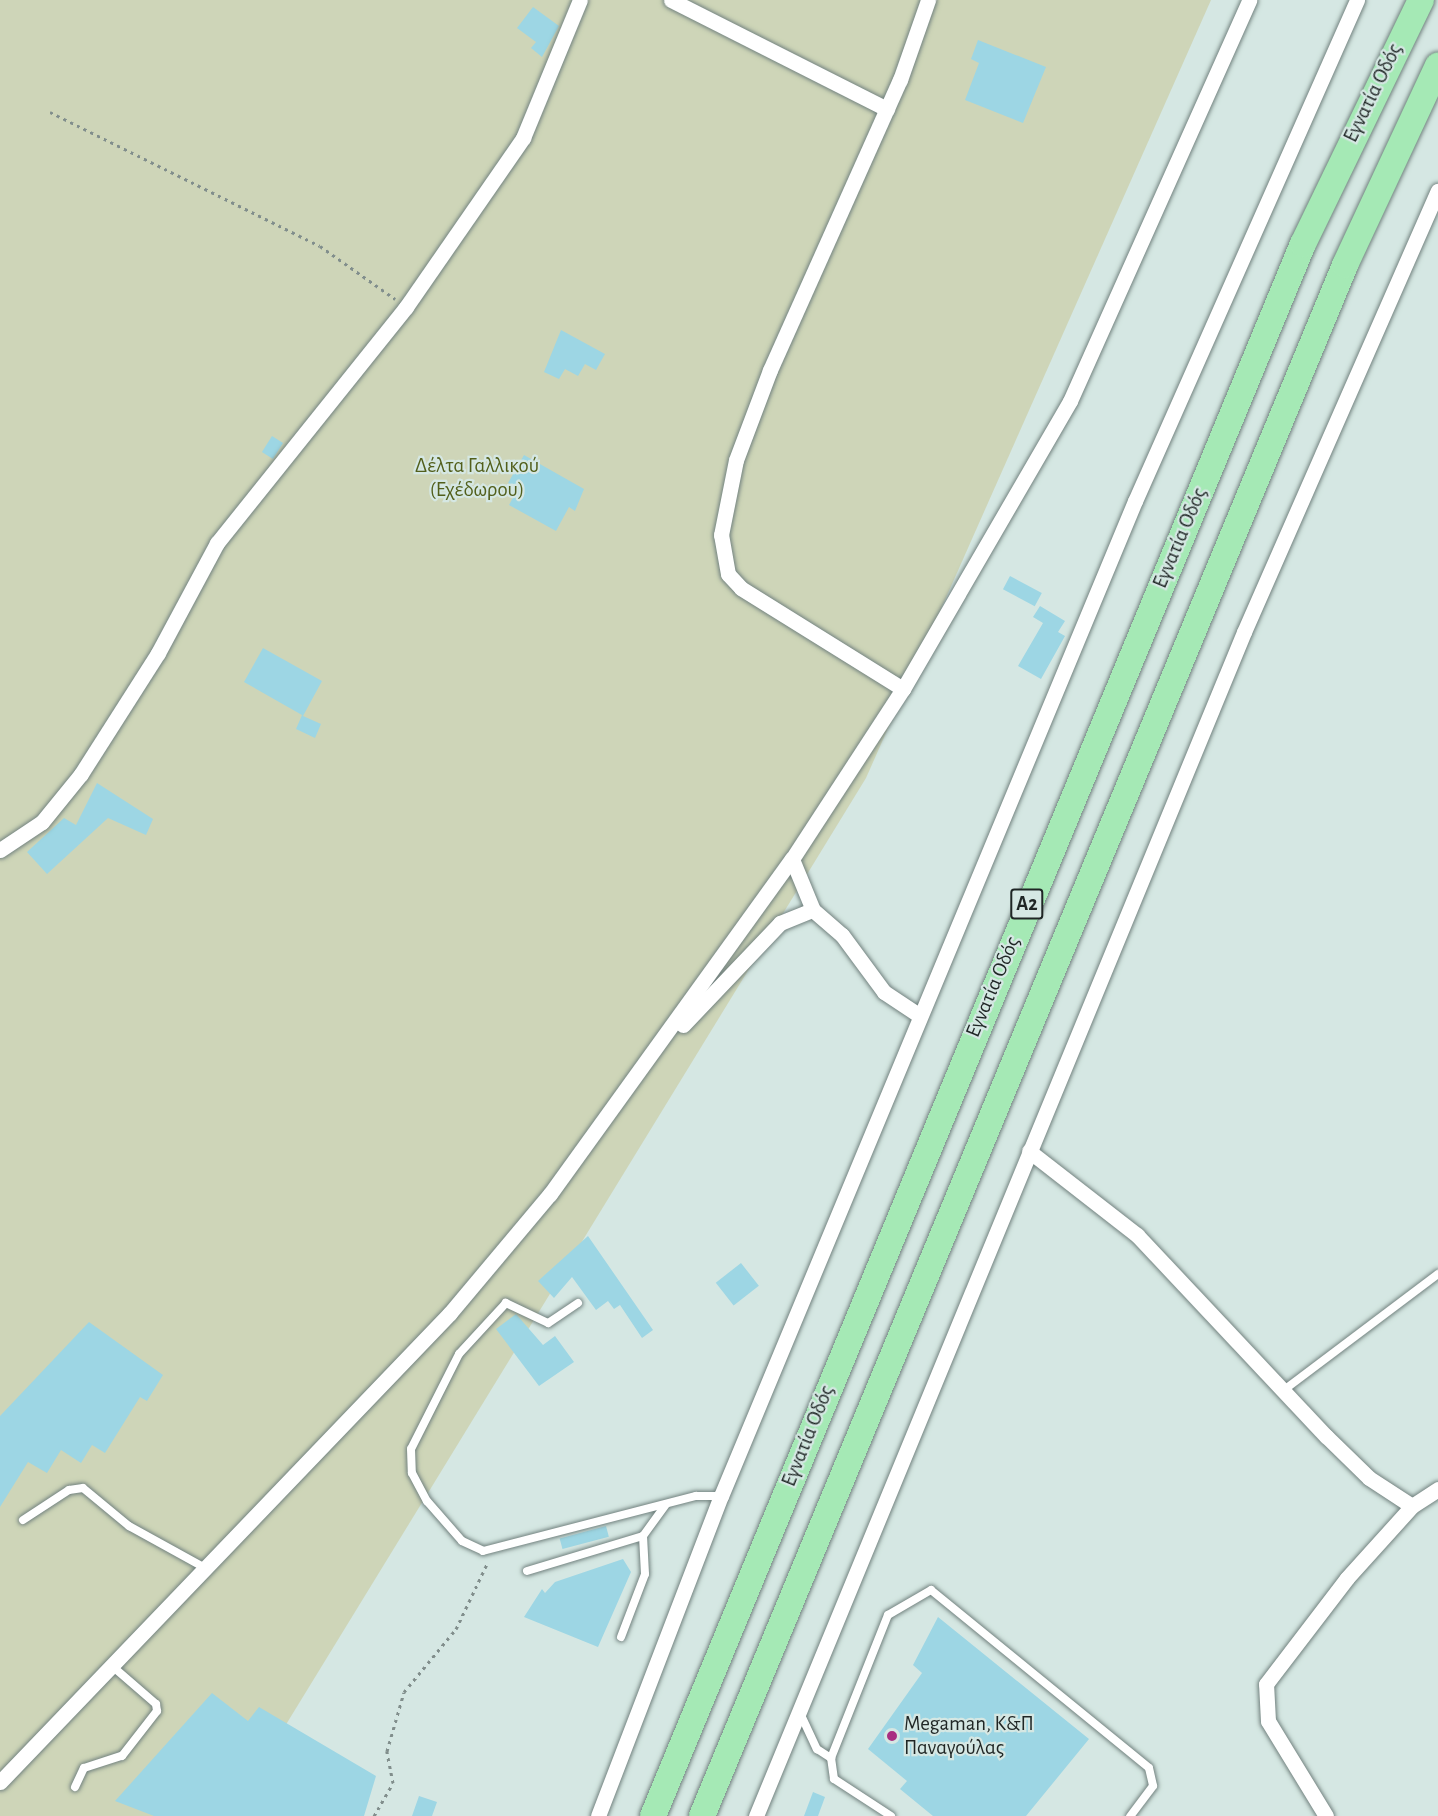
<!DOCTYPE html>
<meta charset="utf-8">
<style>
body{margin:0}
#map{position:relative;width:1438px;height:1816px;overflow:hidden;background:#d5e7e3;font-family:"Alegreya Sans",sans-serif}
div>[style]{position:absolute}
.green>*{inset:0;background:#ced5b8}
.building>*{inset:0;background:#9dd6e4;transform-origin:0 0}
.path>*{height:3px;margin-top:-1.5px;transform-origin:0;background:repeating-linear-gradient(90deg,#818e8c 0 3px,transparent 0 7.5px)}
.roads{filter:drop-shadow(0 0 2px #72827f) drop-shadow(0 0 2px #72827f)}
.lane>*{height:8px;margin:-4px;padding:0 4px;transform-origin:4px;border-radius:4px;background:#fff}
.street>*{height:15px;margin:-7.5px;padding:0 7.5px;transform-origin:7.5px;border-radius:7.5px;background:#fff}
.highway>*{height:26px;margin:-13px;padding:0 13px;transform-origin:13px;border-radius:13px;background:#a5e9b5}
.dots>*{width:16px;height:16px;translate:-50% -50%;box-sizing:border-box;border:3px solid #d5e7e3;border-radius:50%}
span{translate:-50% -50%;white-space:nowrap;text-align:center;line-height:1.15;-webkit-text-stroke:4.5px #d5e7e3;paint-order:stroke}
.shield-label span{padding:2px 4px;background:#d5e7e3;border:2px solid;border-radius:4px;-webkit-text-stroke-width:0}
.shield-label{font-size:20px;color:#1f2625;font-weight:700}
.street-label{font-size:21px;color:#1f2625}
.park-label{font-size:21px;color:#525f1b}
.poi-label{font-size:21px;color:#1f2625}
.left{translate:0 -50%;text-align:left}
</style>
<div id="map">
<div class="green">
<div style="clip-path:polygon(0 0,1211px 0,866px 778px,230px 1816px,0 1816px)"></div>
</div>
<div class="building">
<div style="clip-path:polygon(533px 7px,559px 26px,542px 57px,531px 48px,536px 42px,517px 28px)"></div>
<div style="clip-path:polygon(978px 40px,1046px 67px,1023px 123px,965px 100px,979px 63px,971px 59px)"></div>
<div style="clip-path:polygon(561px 330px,605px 354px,596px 370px,585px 364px,578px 376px,565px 369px,559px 379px,544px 372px)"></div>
<div style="left:272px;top:436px;width:13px;height:19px;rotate:32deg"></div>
<div style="clip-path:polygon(524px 455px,584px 489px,575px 511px,569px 507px,556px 531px,509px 505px,518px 488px,508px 483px)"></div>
<div style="left:1010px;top:576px;width:36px;height:15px;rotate:28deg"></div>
<div style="clip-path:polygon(1040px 606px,1065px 621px,1058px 632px,1065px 636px,1041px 679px,1018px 666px,1043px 623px,1033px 617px)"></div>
<div style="clip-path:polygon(263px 648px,322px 681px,303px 716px,321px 724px,315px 738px,296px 729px,302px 715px,244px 682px)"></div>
<div style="clip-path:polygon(97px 783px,153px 819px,146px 835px,108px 818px,47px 874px,27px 852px,64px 818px,76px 825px)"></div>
<div style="clip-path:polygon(588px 1236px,653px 1330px,642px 1338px,620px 1305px,614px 1309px,608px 1301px,596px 1310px,572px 1277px,554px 1298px,538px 1281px)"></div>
<div style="left:741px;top:1263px;width:29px;height:32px;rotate:52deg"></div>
<div style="clip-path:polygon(516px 1314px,543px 1345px,555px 1336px,574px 1362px,539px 1386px,496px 1329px)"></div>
<div style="clip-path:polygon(89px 1322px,163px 1375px,147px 1401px,140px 1397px,105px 1453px,92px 1445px,81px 1463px,61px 1450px,47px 1473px,28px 1462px,0 1507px,0 1416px)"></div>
<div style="left:606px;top:1526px;width:11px;height:48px;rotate:75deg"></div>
<div style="clip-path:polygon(623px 1559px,631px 1572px,598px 1647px,524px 1617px,542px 1589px,545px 1593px,555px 1582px)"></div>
<div style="clip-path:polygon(938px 1617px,1089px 1739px,1026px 1816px,933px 1816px,900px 1789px,907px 1781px,868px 1749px,922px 1673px,913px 1665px)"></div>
<div style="clip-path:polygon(212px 1693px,248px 1721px,259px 1707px,376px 1776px,364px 1816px,154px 1816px,115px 1801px)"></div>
<div style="clip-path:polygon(813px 1792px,825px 1797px,818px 1816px,804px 1816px)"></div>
<div style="clip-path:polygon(419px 1796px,437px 1802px,432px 1816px,412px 1816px)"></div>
</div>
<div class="path">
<div style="left:50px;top:112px;width:301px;rotate:26.4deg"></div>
<div style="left:320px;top:246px;width:92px;rotate:35.2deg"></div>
<div style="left:374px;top:1816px;width:38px;rotate:-60deg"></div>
<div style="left:393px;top:1783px;width:33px;rotate:-101deg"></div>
<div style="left:387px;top:1751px;width:61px;rotate:-73.9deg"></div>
<div style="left:404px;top:1692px;width:82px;rotate:-50.5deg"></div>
<div style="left:456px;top:1629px;width:74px;rotate:-64.5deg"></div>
</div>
<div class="roads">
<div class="lane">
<div style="left:578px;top:1303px;width:36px;rotate:146deg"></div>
<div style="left:548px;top:1323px;width:47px;rotate:-154.5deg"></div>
<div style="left:506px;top:1303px;width:69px;rotate:132.7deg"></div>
<div style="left:459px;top:1354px;width:106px;rotate:116.8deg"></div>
<div style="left:411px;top:1449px;width:24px;rotate:88deg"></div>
<div style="left:412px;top:1473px;width:32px;rotate:62deg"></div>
<div style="left:427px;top:1501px;width:53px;rotate:48.8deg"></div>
<div style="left:462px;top:1541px;width:23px;rotate:25deg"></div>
<div style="left:483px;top:1551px;width:220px;rotate:-14.5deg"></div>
<div style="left:696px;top:1496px;width:25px"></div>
<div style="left:1284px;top:1390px;width:193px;rotate:-37deg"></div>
<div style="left:23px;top:1520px;width:55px;rotate:-33.1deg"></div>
<div style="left:69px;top:1490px;width:14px;rotate:-8deg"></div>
<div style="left:83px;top:1488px;width:60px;rotate:39.6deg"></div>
<div style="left:129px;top:1526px;width:87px;rotate:28.9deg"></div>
<div style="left:527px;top:1571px;width:121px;rotate:-16.8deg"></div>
<div style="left:621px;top:1637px;width:67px;rotate:-69.1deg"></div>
<div style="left:645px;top:1574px;width:38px;rotate:-93deg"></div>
<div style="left:643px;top:1536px;width:39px;rotate:-54deg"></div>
<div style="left:800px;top:1713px;width:40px;rotate:65deg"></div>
<div style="left:817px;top:1749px;width:17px;rotate:33deg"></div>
<div style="left:75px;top:1787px;width:21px;rotate:-65deg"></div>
<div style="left:84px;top:1768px;width:40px;rotate:-18deg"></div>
<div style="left:122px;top:1756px;width:57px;rotate:-52.1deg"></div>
<div style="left:157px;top:1711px;width:7px;rotate:-98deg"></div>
<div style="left:156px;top:1704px;width:60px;rotate:-139.1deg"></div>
<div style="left:891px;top:1816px;width:68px;rotate:-147deg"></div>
<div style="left:834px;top:1779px;width:21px;rotate:-98deg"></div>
<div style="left:831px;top:1758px;width:154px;rotate:-68.3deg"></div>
<div style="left:888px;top:1615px;width:50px;rotate:-30.2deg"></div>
<div style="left:931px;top:1590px;width:281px;rotate:39.2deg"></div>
<div style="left:1149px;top:1768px;width:18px;rotate:77deg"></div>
<div style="left:1153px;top:1786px;width:38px;rotate:127deg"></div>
</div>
<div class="street">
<div style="left:671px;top:0;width:242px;rotate:26.8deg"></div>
<div style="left:903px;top:689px;width:191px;rotate:-148.1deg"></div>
<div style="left:741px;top:588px;width:19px;rotate:-133deg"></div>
<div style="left:728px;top:574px;width:40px;rotate:-100deg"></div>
<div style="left:721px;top:535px;width:76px;rotate:-78.7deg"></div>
<div style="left:736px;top:460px;width:96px;rotate:-69.3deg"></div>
<div style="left:770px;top:370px;width:318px;rotate:-65.9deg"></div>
<div style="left:900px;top:80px;width:85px;rotate:-70.7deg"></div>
<div style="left:0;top:850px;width:50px;rotate:-33.7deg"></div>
<div style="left:42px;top:822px;width:62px;rotate:-50.9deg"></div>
<div style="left:81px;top:774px;width:143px;rotate:-57.5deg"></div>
<div style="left:158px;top:653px;width:125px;rotate:-61.8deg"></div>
<div style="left:217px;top:543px;width:302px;rotate:-51.3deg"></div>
<div style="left:406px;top:307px;width:206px;rotate:-55.3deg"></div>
<div style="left:523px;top:138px;width:149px;rotate:-67.6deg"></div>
<div style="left:792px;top:859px;width:55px;rotate:67.6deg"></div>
<div style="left:683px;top:1025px;width:141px;rotate:-46.4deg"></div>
<div style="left:780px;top:923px;width:35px;rotate:-22deg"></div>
<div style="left:813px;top:910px;width:38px;rotate:41deg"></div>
<div style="left:842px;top:935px;width:71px;rotate:53.6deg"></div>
<div style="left:884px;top:992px;width:43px;rotate:33.7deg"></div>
<div style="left:1029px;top:1151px;width:137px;rotate:37.9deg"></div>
<div style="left:1137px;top:1235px;width:276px;rotate:46.8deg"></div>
<div style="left:1326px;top:1436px;width:60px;rotate:44.3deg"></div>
<div style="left:1369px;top:1478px;width:51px;rotate:33.1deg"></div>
<div style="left:0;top:1782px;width:650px;rotate:-46.18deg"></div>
<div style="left:450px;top:1313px;width:155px;rotate:-50deg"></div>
<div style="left:550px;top:1194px;width:413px;rotate:-54.2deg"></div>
<div style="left:792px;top:859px;width:203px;rotate:-56.9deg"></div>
<div style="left:903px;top:689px;width:333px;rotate:-59.9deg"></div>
<div style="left:1070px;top:401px;width:439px;rotate:-65.9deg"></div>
<div style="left:598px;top:1816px;width:343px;rotate:-69deg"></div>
<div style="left:721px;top:1496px;width:1078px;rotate:-67.41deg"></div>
<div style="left:1135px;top:501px;width:548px;rotate:-66.1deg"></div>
<div style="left:756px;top:1816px;width:1281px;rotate:-67.6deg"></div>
<div style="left:1244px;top:632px;width:482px;rotate:-66.3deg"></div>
<div style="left:1326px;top:1816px;width:111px;rotate:-121.4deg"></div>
<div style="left:1268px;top:1721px;width:37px;rotate:-93deg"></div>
<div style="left:1266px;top:1684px;width:133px;rotate:-52.6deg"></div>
<div style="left:1347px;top:1578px;width:97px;rotate:-47.9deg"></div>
<div style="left:1412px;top:1506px;width:31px;rotate:-33deg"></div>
</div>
<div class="highway">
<div style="left:653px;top:1816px;width:1701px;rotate:-67.54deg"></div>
<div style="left:1303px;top:244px;width:271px;rotate:-64.2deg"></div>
<div style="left:702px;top:1816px;width:1679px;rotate:-67.48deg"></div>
<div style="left:1345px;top:265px;width:220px;rotate:-65deg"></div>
</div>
</div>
<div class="dots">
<div style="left:892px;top:1736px;background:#a92e81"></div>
</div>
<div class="shield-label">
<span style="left:1027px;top:904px">Α2</span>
</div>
<div class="street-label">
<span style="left:1373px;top:93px;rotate:-64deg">Εγνατία Οδός</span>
<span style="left:1180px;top:538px;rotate:-67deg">Εγνατία Οδός</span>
<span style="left:993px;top:987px;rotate:-67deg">Εγνατία Οδός</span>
<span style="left:808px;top:1436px;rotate:-68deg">Εγνατία Οδός</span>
</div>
<div class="park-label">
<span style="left:477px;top:478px">Δέλτα Γαλλικού<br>(Εχέδωρου)</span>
</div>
<div class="poi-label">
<span class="left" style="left:904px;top:1736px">Megaman, Κ&amp;Π<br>Παναγούλας</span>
</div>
</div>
